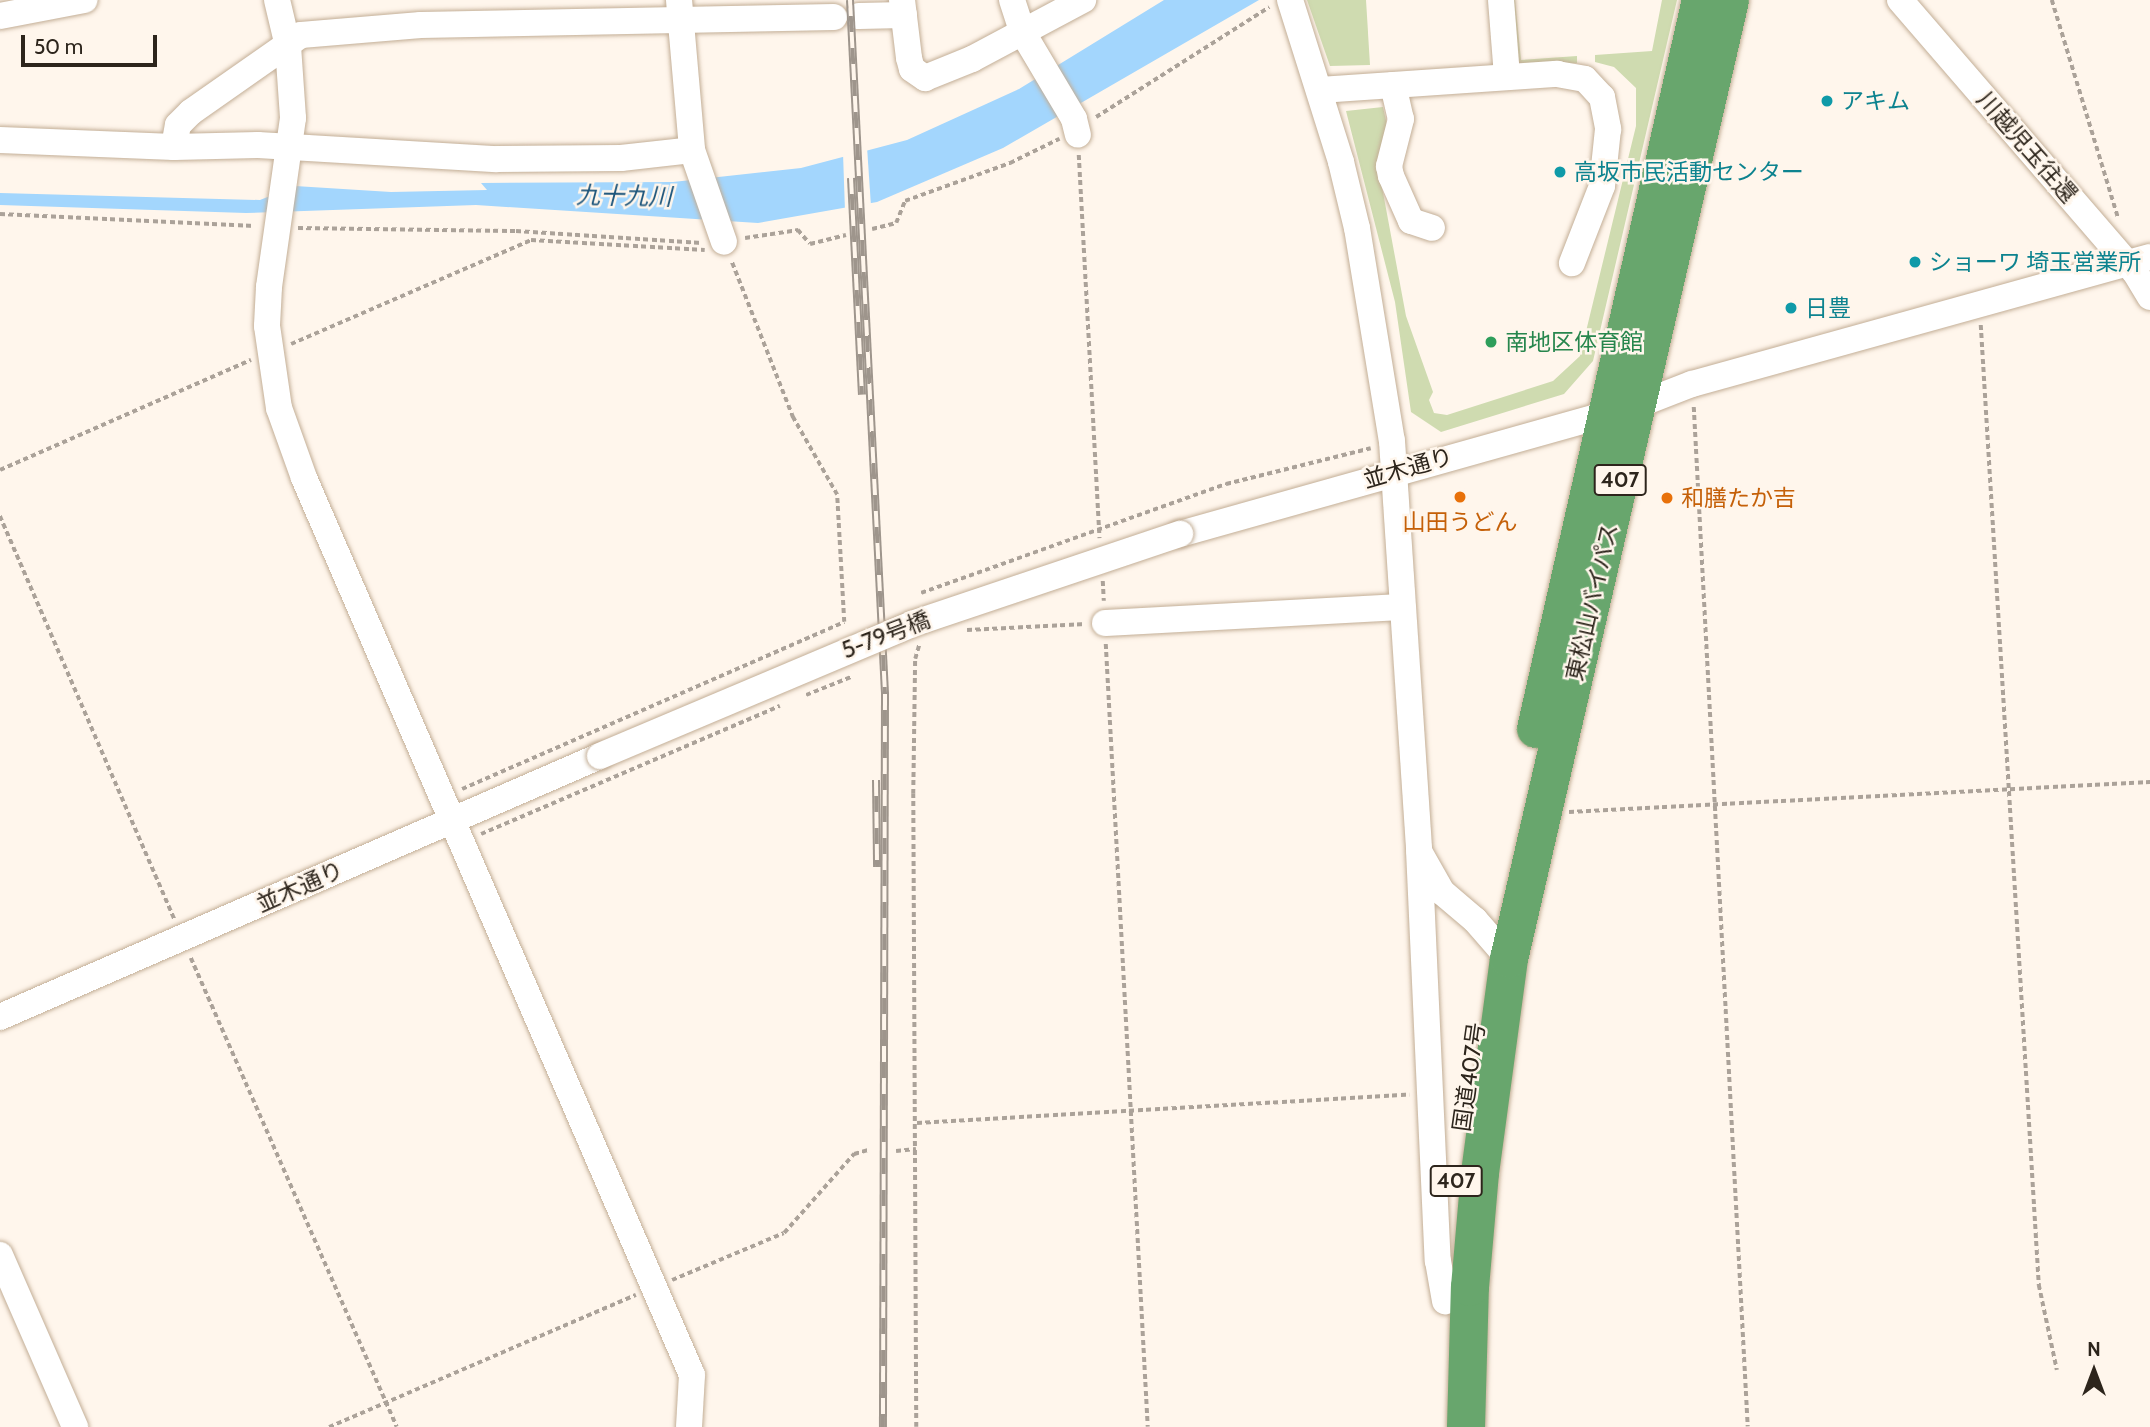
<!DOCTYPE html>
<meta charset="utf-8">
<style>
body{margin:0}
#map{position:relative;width:2150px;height:1427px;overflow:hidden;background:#fff6ec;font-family:Cabin,"Noto Sans JP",sans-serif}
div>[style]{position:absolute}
.green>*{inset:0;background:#cfdbb0}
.water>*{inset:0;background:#a3d6fd}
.pier>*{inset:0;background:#fff6ec}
.path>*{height:3.5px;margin-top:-1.75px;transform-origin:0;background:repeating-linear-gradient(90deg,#aba299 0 5px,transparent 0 8.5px)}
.roads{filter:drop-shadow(0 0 2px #c3ae96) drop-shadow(0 0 2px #c3ae96)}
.minor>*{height:26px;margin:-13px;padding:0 13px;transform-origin:13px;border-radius:13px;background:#fff}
.highway>*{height:38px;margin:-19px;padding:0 19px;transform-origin:19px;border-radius:19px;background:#68a66d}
.rail>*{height:8px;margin-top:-4px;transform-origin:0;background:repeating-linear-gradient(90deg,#fff6ec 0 16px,#9e958c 0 32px);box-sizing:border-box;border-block:2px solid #9e958c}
.bridges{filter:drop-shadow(0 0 2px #c3ae96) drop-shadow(0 0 2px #c3ae96)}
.minor-bridge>*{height:26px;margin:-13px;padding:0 13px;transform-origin:13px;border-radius:13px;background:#fff}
.dots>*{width:19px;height:19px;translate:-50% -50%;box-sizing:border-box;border:4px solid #fff6ec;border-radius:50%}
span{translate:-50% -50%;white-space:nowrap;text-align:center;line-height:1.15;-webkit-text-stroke:5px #fff6ec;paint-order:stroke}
.shield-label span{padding:2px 5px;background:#fff6ec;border:2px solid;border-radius:5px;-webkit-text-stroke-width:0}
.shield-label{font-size:21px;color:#2d251c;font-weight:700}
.culture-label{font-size:23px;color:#0d838f}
.left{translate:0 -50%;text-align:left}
.street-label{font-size:23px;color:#2d251c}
.leisure-label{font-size:23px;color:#27864d}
.food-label{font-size:23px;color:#c56008}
.water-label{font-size:24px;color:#1d557b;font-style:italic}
.north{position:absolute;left:2059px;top:1336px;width:70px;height:70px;-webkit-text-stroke:5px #fff6ec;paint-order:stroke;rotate:0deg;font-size:19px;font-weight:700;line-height:28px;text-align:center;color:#2d251c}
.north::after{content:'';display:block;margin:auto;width:24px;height:32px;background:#2d251c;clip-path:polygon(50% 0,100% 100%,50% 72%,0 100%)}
.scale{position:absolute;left:21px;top:35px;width:136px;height:32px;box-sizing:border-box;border:4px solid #2d251c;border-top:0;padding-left:9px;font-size:21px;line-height:24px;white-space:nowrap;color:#2d251c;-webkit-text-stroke:5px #fff6ec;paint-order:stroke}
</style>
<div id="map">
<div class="green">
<div style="clip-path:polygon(1307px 0,1366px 0,1370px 65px,1330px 66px)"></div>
<div style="clip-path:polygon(1509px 0,1515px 0,1521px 60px,1577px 56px,1577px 63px,1515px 69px)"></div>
<div style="clip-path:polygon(1662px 0,1677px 0,1593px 361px,1564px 394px,1441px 432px,1411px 412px,1395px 302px,1346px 111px,1383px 107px,1387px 125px,1382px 187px,1406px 316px,1433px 392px,1429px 400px,1434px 413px,1447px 415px,1553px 381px,1580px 356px,1636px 126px,1636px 88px,1614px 67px,1595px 62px,1595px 55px,1652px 51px)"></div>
</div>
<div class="water">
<div style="clip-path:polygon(1164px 0,1259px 0,1003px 148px,877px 202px,758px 223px,476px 205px,246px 213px,0 205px,0 193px,260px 200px,295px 186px,391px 192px,487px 190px,481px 183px,673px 182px,801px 168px,907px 140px,1019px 89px)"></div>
</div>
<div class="pier">
<div style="clip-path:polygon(867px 147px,871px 206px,845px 211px,843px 153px)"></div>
</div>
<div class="path">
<div style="left:2052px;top:0;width:227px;rotate:73.1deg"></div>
<div style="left:1096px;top:117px;width:205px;rotate:-32.4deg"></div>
<div style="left:1079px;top:155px;width:384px;rotate:86.9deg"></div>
<div style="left:0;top:214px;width:255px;rotate:2.7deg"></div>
<div style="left:298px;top:228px;width:218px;rotate:0.8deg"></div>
<div style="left:516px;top:231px;width:186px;rotate:3.7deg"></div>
<div style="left:872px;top:229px;width:25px;rotate:-14deg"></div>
<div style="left:896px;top:223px;width:24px;rotate:-68deg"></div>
<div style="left:905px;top:201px;width:112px;rotate:-19.9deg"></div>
<div style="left:1010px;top:163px;width:55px;rotate:-26.1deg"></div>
<div style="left:745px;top:238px;width:54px;rotate:-8.6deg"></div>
<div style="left:798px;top:230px;width:18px;rotate:49deg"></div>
<div style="left:810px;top:244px;width:37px;rotate:-14deg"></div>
<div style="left:1981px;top:325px;width:962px;rotate:86.54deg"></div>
<div style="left:2039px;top:1285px;width:87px;rotate:78deg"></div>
<div style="left:291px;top:344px;width:262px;rotate:-23.4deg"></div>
<div style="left:531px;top:240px;width:174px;rotate:3.3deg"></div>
<div style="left:1694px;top:407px;width:1021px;rotate:86.97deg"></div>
<div style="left:0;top:470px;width:274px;rotate:-23.7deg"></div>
<div style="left:0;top:516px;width:439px;rotate:66.6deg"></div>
<div style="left:1103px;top:581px;width:20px;rotate:87deg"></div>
<div style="left:921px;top:593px;width:324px;rotate:-19.7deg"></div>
<div style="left:1226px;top:484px;width:149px;rotate:-13.9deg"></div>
<div style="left:967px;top:630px;width:119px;rotate:-2.9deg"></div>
<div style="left:1106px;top:644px;width:784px;rotate:86.93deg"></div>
<div style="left:806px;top:695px;width:48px;rotate:-21.8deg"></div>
<div style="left:462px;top:789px;width:417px;rotate:-23.6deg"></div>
<div style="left:844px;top:622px;width:127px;rotate:-93.2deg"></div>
<div style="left:837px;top:495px;width:89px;rotate:-119.7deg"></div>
<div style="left:793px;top:418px;width:167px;rotate:-111.5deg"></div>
<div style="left:1569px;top:812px;width:582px;rotate:-2.96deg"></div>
<div style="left:481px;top:834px;width:325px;rotate:-23.2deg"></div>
<div style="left:191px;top:958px;width:512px;rotate:66.29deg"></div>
<div style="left:917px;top:1123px;width:493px;rotate:-3.3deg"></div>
<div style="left:896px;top:1151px;width:20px;rotate:-6deg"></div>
<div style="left:672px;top:1280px;width:121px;rotate:-22.8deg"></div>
<div style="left:784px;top:1233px;width:106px;rotate:-48.5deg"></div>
<div style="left:854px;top:1154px;width:15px;rotate:-16deg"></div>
<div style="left:329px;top:1427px;width:334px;rotate:-23.3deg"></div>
<div style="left:916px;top:1427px;width:633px;rotate:-90.27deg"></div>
<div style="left:913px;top:794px;width:135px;rotate:-89.2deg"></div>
<div style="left:915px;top:659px;width:15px;rotate:-74deg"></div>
</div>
<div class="roads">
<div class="minor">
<div style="left:277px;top:0;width:47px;rotate:76.6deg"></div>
<div style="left:288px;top:46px;width:72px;rotate:86deg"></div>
<div style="left:293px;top:118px;width:171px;rotate:98.1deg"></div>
<div style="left:269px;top:287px;width:39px;rotate:93deg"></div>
<div style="left:267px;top:326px;width:83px;rotate:81.7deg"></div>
<div style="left:279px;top:408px;width:74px;rotate:70.3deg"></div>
<div style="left:304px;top:478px;width:977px;rotate:66.61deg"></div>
<div style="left:692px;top:1375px;width:52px;rotate:93.3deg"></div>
<div style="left:679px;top:0;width:151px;rotate:85deg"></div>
<div style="left:692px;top:150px;width:97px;rotate:70.8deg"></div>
<div style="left:902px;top:0;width:58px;rotate:83.1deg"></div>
<div style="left:909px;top:58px;width:11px;rotate:75deg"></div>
<div style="left:912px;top:69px;width:16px;rotate:35deg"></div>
<div style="left:925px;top:78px;width:51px;rotate:-22deg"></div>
<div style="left:972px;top:59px;width:126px;rotate:-28deg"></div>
<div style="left:1012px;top:0;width:35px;rotate:72deg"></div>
<div style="left:1023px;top:33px;width:100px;rotate:59.3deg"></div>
<div style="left:1074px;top:119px;width:16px;rotate:76deg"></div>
<div style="left:1290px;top:0;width:170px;rotate:72.5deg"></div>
<div style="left:1341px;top:162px;width:68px;rotate:76.4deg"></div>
<div style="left:1357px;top:228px;width:216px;rotate:80.7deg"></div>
<div style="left:1392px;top:441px;width:410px;rotate:86.2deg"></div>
<div style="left:1419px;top:850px;width:411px;rotate:87.4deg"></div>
<div style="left:1438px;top:1261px;width:41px;rotate:80.1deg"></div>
<div style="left:1501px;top:0;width:77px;rotate:85.5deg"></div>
<div style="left:1900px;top:0;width:359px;rotate:49.2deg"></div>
<div style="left:2135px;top:272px;width:29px;rotate:59deg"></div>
<div style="left:0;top:16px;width:86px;rotate:-10.8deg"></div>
<div style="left:859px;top:16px;width:45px;rotate:-1.3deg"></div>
<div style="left:1393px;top:85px;width:35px;rotate:77deg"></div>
<div style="left:1401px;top:119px;width:49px;rotate:104.3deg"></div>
<div style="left:1389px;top:166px;width:10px;rotate:79deg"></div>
<div style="left:1391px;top:176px;width:49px;rotate:66deg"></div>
<div style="left:1411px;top:221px;width:22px;rotate:18deg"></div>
<div style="left:1320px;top:90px;width:238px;rotate:-3.9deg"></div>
<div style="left:1557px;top:74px;width:28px;rotate:10deg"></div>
<div style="left:1585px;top:79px;width:25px;rotate:47deg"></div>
<div style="left:1602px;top:97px;width:33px;rotate:79deg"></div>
<div style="left:1608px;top:129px;width:57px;rotate:96deg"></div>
<div style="left:1602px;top:186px;width:83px;rotate:111.3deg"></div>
<div style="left:0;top:140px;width:174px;rotate:2.3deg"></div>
<div style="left:174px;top:147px;width:84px;rotate:-1.4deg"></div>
<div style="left:258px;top:145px;width:239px;rotate:3.4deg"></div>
<div style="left:497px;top:159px;width:124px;rotate:-0.5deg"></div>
<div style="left:621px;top:158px;width:71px;rotate:-6.4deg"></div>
<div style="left:174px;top:147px;width:22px;rotate:-80deg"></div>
<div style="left:178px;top:125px;width:18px;rotate:-45deg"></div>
<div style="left:191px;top:112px;width:134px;rotate:-35deg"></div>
<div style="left:301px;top:35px;width:120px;rotate:-4.8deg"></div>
<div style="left:421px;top:25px;width:413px;rotate:-1.1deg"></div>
<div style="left:1180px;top:534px;width:476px;rotate:-15.7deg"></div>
<div style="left:1638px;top:405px;width:58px;rotate:-21.3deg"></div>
<div style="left:1692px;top:384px;width:475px;rotate:-15.5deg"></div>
<div style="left:1105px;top:623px;width:297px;rotate:-3.1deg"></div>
<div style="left:1421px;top:855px;width:43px;rotate:60.4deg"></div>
<div style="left:1442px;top:892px;width:43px;rotate:40.3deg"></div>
<div style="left:1475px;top:920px;width:52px;rotate:48.9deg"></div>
<div style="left:0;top:1017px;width:654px;rotate:-23.51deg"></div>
<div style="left:0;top:1255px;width:188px;rotate:66.4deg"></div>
</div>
<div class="highway">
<div style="left:1536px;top:729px;width:747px;rotate:-77.25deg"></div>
<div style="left:1466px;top:1427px;width:140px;rotate:-88.4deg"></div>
<div style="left:1470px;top:1287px;width:114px;rotate:-85deg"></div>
<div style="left:1480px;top:1173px;width:216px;rotate:-82.3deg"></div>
<div style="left:1509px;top:959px;width:984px;rotate:-77.02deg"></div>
</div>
</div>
<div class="rail">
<div style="left:850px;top:0;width:695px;rotate:87.11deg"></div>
<div style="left:885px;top:694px;width:733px;rotate:90.16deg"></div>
<div style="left:851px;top:178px;width:217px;rotate:87.1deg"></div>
<div style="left:876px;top:780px;width:87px;rotate:89.3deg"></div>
</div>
<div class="bridges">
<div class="minor-bridge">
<div style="left:600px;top:756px;width:339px;rotate:-22.9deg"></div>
<div style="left:912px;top:624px;width:283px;rotate:-18.6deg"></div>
</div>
</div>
<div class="dots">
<div style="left:1827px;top:101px;background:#0f9aa8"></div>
<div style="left:1560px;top:172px;background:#0f9aa8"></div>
<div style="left:1915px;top:262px;background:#0f9aa8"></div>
<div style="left:1791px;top:308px;background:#0f9aa8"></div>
<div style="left:1491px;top:342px;background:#2e9e5b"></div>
<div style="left:1460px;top:497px;background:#e8710a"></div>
<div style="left:1667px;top:498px;background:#e8710a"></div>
</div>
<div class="shield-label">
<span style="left:1620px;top:480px">407</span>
<span style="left:1456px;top:1181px">407</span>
</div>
<div class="culture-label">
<span class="left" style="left:1841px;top:101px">アキム</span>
<span class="left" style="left:1574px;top:172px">高坂市民活動センター</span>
<span class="left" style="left:1929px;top:262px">ショーワ 埼玉営業所</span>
<span class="left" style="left:1805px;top:308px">日豊</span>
</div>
<div class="street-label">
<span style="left:2027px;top:147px;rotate:49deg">川越児玉往還</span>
<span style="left:1408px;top:468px;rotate:-16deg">並木通り</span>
<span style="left:1592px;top:602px;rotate:-77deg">東松山バイパス</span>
<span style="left:886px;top:635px;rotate:-21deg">5-79号橋</span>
<span style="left:300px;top:887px;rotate:-24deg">並木通り</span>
<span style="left:1469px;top:1077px;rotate:-82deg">国道407号</span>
</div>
<div class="leisure-label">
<span class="left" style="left:1505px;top:342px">南地区体育館</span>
</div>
<div class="food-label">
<span class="left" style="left:1681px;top:498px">和膳たか吉</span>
<span style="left:1460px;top:522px">山田うどん</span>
</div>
<div class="water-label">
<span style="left:624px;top:196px;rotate:1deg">九十九川</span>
</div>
<div class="north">N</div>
<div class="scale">50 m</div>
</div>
